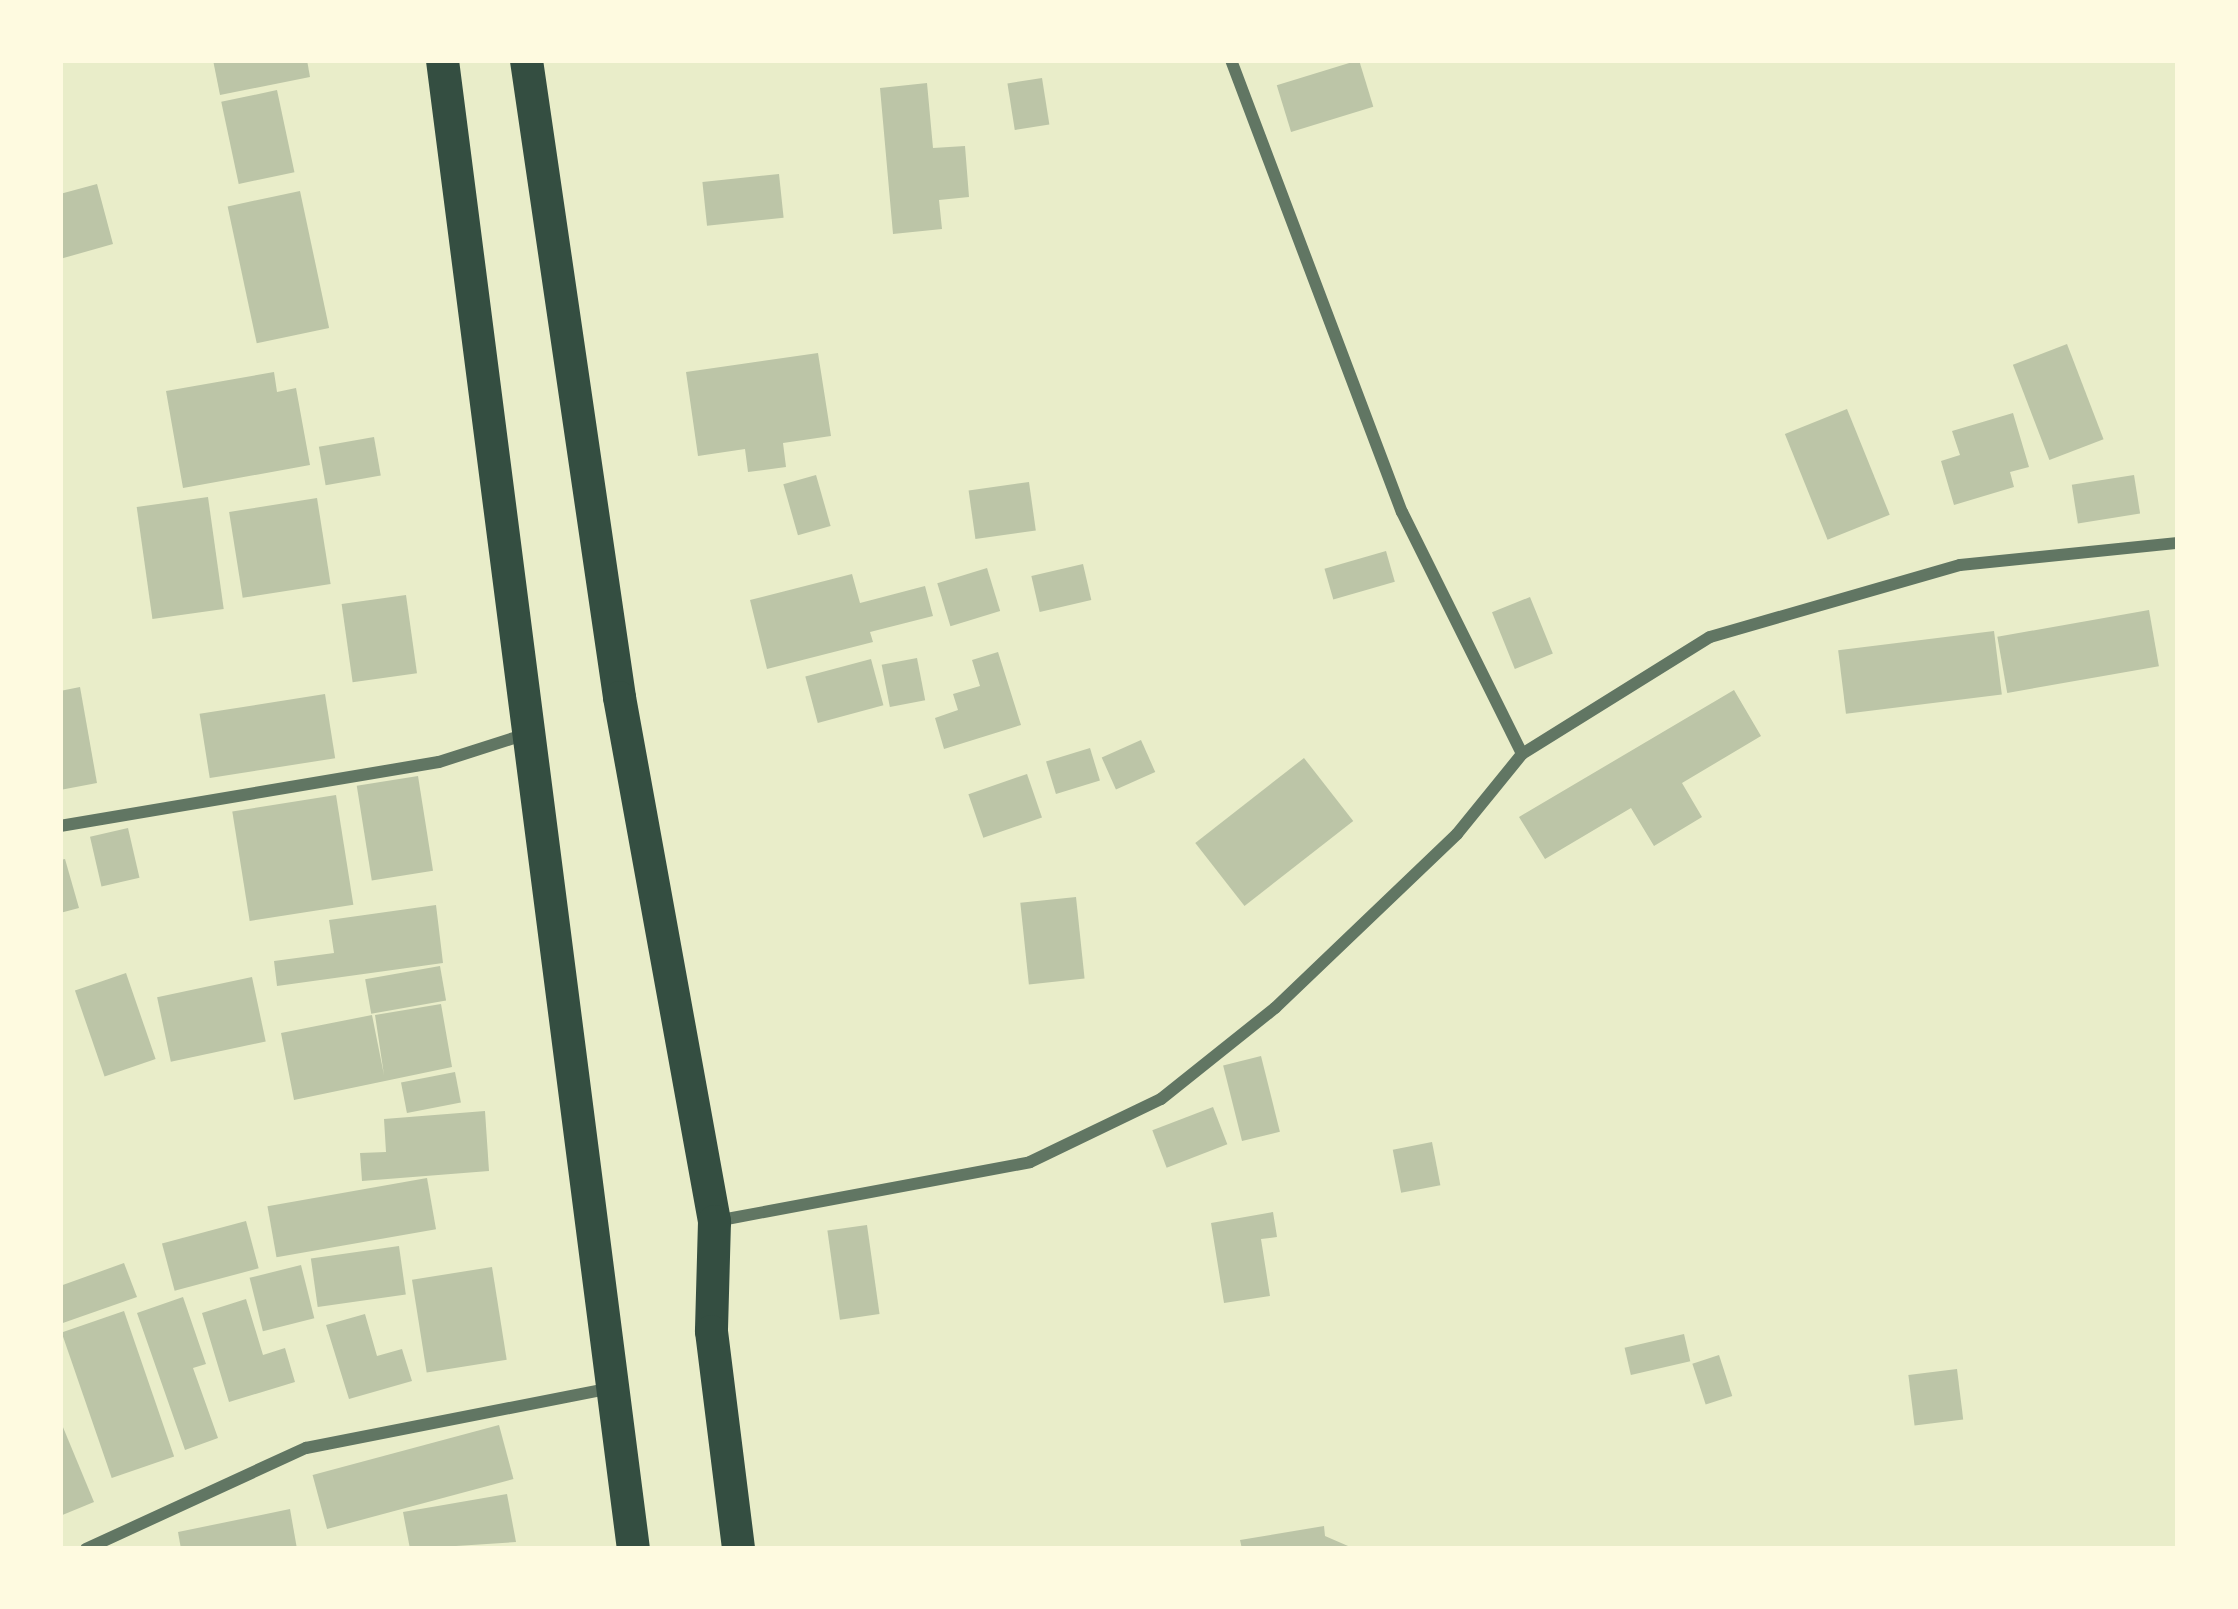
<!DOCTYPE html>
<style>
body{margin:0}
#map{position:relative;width:2238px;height:1609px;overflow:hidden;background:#e9edc9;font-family:Manrope,sans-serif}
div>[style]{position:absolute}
.building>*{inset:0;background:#bcc5a7;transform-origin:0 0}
.minor>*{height:12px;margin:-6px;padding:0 6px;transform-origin:6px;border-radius:6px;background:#617663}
.trunk>*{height:33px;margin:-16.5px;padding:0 16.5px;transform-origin:16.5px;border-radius:16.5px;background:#344e41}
span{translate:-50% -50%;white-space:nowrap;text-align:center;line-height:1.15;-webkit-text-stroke:9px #fefae0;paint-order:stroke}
.frame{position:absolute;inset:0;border:63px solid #fefae0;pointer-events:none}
</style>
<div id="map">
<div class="building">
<div style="clip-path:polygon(213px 60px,307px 60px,310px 77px,220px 95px)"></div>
<div style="left:1359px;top:60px;width:49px;height:86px;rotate:73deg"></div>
<div style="left:1042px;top:78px;width:47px;height:35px;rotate:81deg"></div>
<div style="clip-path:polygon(927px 83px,933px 148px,965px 146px,969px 197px,939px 200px,942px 229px,893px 234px,880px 88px)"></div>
<div style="left:277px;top:90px;width:84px;height:57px;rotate:78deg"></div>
<div style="left:779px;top:174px;width:44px;height:77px;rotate:84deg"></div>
<div style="clip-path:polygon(97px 184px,113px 244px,60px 259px,60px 194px)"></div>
<div style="left:300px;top:191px;width:140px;height:74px;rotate:78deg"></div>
<div style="left:2067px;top:344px;width:102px;height:58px;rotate:69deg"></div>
<div style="clip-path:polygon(818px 353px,831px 436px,783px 443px,786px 467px,748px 472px,745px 449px,698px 456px,686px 372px)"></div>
<div style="clip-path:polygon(274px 372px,277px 392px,296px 388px,310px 465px,183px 488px,166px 391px)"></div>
<div style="left:1847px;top:409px;width:114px;height:67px;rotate:68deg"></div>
<div style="clip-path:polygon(2013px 413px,2029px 467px,2010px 472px,2014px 487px,1954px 505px,1941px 461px,1960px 455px,1952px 431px)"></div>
<div style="left:374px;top:437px;width:39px;height:56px;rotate:80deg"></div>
<div style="left:816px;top:475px;width:53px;height:34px;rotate:74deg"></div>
<div style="left:2134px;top:475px;width:39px;height:63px;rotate:81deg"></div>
<div style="left:1029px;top:482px;width:49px;height:61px;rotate:82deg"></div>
<div style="left:208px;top:497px;width:113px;height:72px;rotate:82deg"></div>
<div style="left:317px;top:498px;width:87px;height:89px;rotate:81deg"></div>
<div style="left:1386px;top:551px;width:32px;height:64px;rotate:74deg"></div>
<div style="left:1083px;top:564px;width:37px;height:53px;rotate:77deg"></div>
<div style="left:987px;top:568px;width:45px;height:52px;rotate:73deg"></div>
<div style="clip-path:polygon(852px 574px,860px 603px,925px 586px,933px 616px,870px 632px,873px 642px,767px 669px,750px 600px)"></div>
<div style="left:406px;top:595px;width:79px;height:65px;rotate:82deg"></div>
<div style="left:1530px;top:597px;width:61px;height:41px;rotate:68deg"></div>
<div style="left:2149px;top:610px;width:57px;height:154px;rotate:80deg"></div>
<div style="left:1994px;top:631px;width:64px;height:157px;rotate:83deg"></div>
<div style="clip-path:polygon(998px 652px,1021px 725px,944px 749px,935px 718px,958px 710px,953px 694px,980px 686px,972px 660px)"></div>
<div style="left:917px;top:658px;width:43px;height:36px;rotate:79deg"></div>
<div style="left:871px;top:659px;width:48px;height:68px;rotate:75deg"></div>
<div style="clip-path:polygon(80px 687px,97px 783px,60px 790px,60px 691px)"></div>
<div style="clip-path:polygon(1734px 690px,1761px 736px,1682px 783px,1702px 817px,1654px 846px,1631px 808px,1545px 859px,1519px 817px)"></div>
<div style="left:325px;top:694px;width:65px;height:127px;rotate:81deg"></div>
<div style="left:1141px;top:740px;width:35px;height:43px;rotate:66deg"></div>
<div style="left:1090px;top:748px;width:34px;height:46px;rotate:73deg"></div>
<div style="left:1304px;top:758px;width:80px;height:138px;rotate:52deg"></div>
<div style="left:1027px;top:774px;width:46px;height:62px;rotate:71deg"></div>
<div style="left:418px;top:776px;width:96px;height:62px;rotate:81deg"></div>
<div style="left:336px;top:795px;width:111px;height:105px;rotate:81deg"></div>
<div style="left:128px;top:828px;width:51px;height:39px;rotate:77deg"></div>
<div style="clip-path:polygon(65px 859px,79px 908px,60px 913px,60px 860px)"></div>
<div style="left:1076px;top:897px;width:82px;height:56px;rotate:84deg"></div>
<div style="clip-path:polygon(436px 905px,443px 963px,277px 986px,274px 961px,334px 953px,329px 920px)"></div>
<div style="left:440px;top:966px;width:35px;height:76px;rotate:80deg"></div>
<div style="left:126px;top:973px;width:91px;height:54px;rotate:71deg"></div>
<div style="left:252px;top:977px;width:66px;height:97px;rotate:78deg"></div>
<div style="clip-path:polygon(441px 1004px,452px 1067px,294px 1100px,281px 1033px,372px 1015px,384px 1075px,375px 1015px)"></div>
<div style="left:1261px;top:1056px;width:78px;height:39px;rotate:76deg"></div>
<div style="left:455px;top:1072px;width:31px;height:55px;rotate:79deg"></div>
<div style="left:1213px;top:1107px;width:40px;height:65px;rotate:69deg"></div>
<div style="clip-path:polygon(485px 1111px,489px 1171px,362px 1181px,360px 1153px,386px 1152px,384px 1119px)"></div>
<div style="left:1432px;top:1142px;width:44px;height:40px;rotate:79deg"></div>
<div style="left:427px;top:1178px;width:52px;height:162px;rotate:80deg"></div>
<div style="clip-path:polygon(1273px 1212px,1277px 1237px,1261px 1239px,1270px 1296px,1224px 1303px,1211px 1223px)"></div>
<div style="left:246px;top:1221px;width:49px;height:87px;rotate:75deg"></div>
<div style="left:867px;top:1225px;width:90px;height:40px;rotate:82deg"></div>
<div style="left:399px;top:1246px;width:49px;height:89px;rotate:82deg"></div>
<div style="clip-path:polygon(124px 1263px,137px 1297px,60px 1324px,60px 1286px)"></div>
<div style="left:301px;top:1265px;width:55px;height:53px;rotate:76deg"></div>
<div style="left:492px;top:1267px;width:94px;height:81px;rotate:81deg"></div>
<div style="clip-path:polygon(183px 1297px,206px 1364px,193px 1368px,218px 1438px,185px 1450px,137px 1313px)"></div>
<div style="clip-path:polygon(246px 1299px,263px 1355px,285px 1348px,295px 1382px,229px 1402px,202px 1313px)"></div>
<div style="left:124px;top:1311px;width:154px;height:66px;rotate:71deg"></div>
<div style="clip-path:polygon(365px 1314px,377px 1356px,402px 1349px,412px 1381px,349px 1399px,326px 1325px)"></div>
<div style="left:1684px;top:1334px;width:28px;height:61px;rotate:77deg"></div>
<div style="left:1719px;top:1355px;width:43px;height:28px;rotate:72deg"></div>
<div style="left:1957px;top:1369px;width:51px;height:49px;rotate:83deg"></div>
<div style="clip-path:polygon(60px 1420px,94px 1502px,60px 1516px)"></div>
<div style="left:499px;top:1425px;width:56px;height:193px;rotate:75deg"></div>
<div style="clip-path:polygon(507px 1494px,516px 1542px,410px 1549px,403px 1512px)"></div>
<div style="clip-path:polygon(290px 1509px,297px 1549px,181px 1549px,178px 1532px)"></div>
<div style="clip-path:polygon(1324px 1526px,1325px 1536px,1355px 1549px,1242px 1549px,1240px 1540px)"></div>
</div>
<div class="minor">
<div style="left:1231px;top:60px;width:483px;rotate:69.3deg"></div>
<div style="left:1402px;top:512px;width:270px;rotate:63.6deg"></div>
<div style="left:60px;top:826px;width:384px;rotate:-9.6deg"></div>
<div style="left:439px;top:762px;width:88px;rotate:-17.8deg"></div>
<div style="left:716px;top:1221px;width:319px;rotate:-10.6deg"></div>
<div style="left:1030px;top:1162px;width:145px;rotate:-25.7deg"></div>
<div style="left:1161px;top:1099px;width:146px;rotate:-38.6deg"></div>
<div style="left:1275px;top:1008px;width:252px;rotate:-43.7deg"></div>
<div style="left:1457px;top:834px;width:103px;rotate:-50.9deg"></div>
<div style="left:1522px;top:754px;width:221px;rotate:-31.9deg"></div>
<div style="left:1710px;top:637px;width:260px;rotate:-16.1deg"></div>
<div style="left:1960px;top:565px;width:219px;rotate:-5.8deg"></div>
<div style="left:86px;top:1549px;width:242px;rotate:-24.7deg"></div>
<div style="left:306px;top:1448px;width:307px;rotate:-11.1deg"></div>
</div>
<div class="trunk">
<div style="left:442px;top:60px;width:1501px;rotate:82.69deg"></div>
<div style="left:526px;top:60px;width:644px;rotate:81.69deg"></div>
<div style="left:619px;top:697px;width:533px;rotate:79.72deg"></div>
<div style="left:714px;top:1221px;width:110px;rotate:91.6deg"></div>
<div style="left:711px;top:1331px;width:220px;rotate:82.9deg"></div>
</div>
<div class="frame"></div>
</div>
